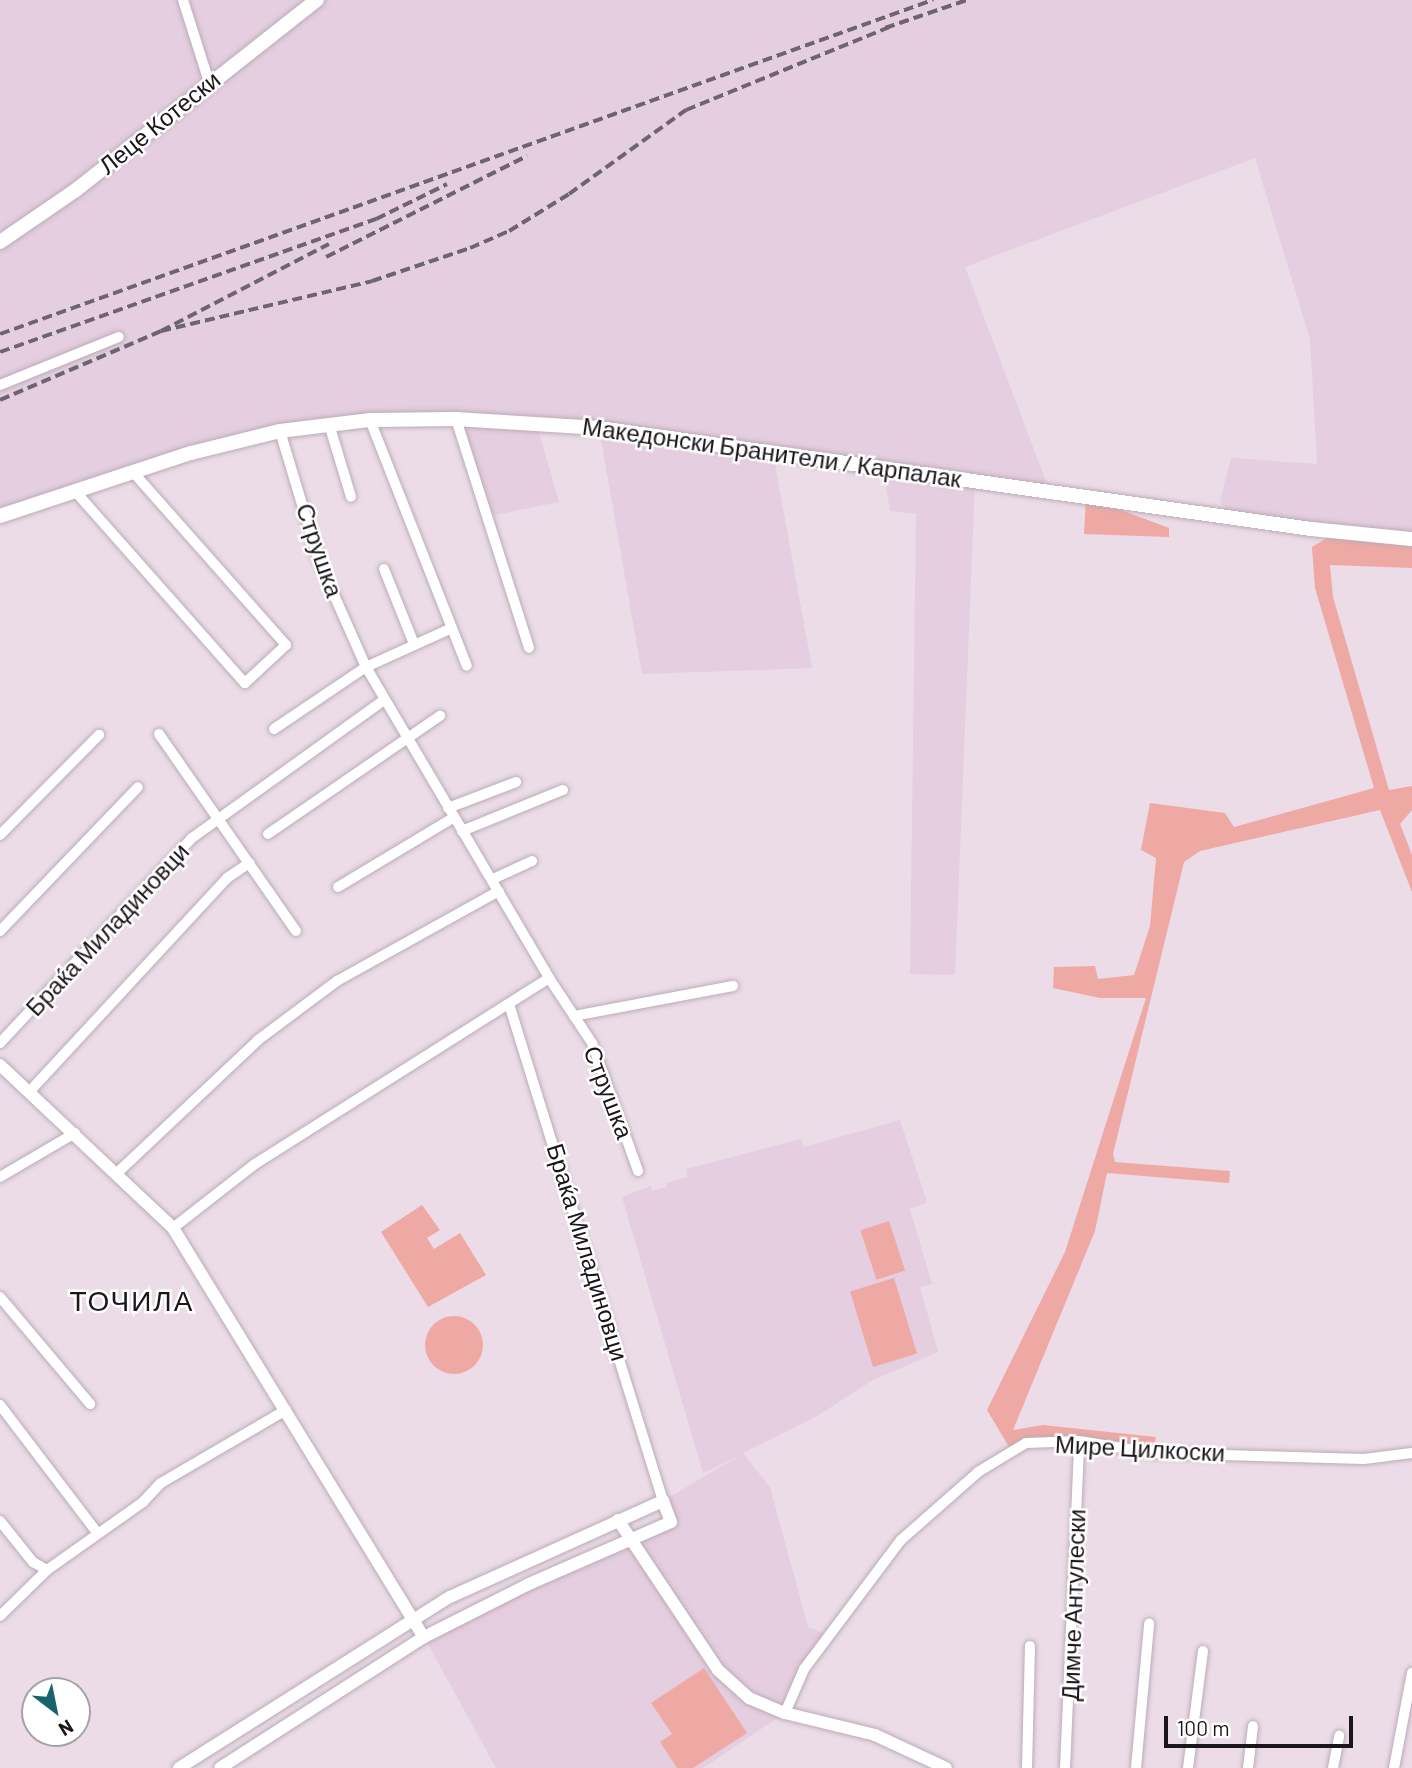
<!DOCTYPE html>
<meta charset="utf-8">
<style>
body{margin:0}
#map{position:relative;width:1412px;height:1768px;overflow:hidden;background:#ebdce8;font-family:Barlow,sans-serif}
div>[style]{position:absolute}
.built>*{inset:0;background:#e4cee0}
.green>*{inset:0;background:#eea9a5;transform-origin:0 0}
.round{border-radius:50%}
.roads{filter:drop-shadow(0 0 2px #baacb7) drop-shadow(0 0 2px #baacb7)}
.minor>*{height:10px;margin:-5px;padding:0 5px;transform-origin:5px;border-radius:5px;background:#fff}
.tertiary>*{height:12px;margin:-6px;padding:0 6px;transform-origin:6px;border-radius:6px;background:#fff}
.secondary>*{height:14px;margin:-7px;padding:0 7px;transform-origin:7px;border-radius:7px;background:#fff}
.rail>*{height:3.5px;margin-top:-1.75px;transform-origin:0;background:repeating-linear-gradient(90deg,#6e656c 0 10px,transparent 0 15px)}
span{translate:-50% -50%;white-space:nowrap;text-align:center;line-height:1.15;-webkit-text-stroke:5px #fff;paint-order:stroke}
.street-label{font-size:24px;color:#1b161a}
.quarter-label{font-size:28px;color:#1b161a;letter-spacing:2px}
.north{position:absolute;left:21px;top:1677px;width:70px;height:70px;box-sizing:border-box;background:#fff;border:2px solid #a4a2a3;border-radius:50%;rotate:148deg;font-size:19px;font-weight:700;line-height:28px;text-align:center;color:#1b161a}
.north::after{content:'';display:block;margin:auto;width:24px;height:32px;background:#18646e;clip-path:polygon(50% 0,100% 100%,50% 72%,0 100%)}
.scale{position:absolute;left:1164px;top:1716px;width:189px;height:32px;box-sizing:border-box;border:4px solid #1b161a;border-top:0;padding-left:9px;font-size:21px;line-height:24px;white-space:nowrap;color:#1b161a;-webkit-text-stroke:5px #fff;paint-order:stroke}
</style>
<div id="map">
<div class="built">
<div style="clip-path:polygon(0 0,1412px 0,1412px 539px,1230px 517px,1220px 500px,1231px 458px,1317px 464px,1310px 339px,1255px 158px,965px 267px,1050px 492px,975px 481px,955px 975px,910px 974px,916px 514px,890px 511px,883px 467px,773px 453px,812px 668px,642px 674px,599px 428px,536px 422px,559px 502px,485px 517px,456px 419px,280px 431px,0 516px)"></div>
<div style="clip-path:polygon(900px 1120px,927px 1202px,910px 1209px,932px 1284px,920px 1287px,938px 1352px,873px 1380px,817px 1416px,743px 1453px,770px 1487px,808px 1627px,827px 1634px,785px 1713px,703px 1768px,496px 1768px,424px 1637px,670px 1522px,663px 1501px,739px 1456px,703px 1473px,622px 1197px,651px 1186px,652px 1191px,667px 1187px,666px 1183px,688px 1177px,686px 1169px,801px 1139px,804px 1147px)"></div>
</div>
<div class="green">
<div style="clip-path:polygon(1086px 497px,1169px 528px,1169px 537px,1084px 534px)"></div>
<div style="clip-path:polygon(1337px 532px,1412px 539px,1412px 568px,1330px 565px,1333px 597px,1389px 790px,1412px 786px,1412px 810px,1400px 824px,1412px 855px,1412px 892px,1380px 810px,1200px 851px,1184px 862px,1113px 1154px,1115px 1162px,1230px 1171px,1229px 1183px,1107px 1173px,1095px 1231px,1013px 1430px,1043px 1425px,1156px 1437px,1153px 1453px,1079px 1441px,1026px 1443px,1012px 1452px,987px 1410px,1065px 1252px,1146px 998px,1100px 998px,1053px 988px,1054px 967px,1095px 966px,1098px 979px,1134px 975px,1150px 926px,1156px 858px,1141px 850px,1150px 803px,1225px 813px,1234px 827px,1374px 788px,1315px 588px,1312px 547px)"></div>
<div style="clip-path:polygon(422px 1205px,440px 1230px,427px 1238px,434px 1249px,460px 1233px,486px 1275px,428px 1307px,381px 1232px)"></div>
<div style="left:889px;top:1221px;width:52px;height:30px;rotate:72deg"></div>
<div style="left:894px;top:1278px;width:79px;height:46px;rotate:73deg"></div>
<div class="round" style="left:425px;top:1316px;width:58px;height:58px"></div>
<div style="clip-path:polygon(704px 1668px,747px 1733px,693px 1768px,677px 1768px,660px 1742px,672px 1734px,651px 1703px)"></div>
</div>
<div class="roads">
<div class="minor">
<div style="left:183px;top:0;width:86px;rotate:72.4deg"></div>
<div style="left:0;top:385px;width:128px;rotate:-22deg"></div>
<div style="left:456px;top:419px;width:240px;rotate:72.3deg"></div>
<div style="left:370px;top:420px;width:264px;rotate:68.5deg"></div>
<div style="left:329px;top:424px;width:76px;rotate:73.2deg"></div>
<div style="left:280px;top:431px;width:136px;rotate:73.3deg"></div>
<div style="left:319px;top:561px;width:116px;rotate:66.1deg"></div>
<div style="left:366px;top:667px;width:361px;rotate:59.5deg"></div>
<div style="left:549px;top:978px;width:78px;rotate:56.5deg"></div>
<div style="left:592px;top:1043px;width:136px;rotate:70.2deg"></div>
<div style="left:74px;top:490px;width:258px;rotate:48.5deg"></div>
<div style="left:245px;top:683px;width:56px;rotate:-42.8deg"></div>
<div style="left:286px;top:645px;width:230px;rotate:-131.5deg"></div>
<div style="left:384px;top:569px;width:81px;rotate:68.2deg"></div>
<div style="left:274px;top:729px;width:111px;rotate:-34deg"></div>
<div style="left:366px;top:667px;width:94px;rotate:-24.4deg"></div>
<div style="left:159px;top:734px;width:240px;rotate:55.2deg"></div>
<div style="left:448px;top:808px;width:73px;rotate:-20.9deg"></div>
<div style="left:462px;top:831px;width:109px;rotate:-22.1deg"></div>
<div style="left:268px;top:834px;width:209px;rotate:-34.5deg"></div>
<div style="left:0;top:835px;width:141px;rotate:-45.3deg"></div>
<div style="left:493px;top:879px;width:43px;rotate:-24.8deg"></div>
<div style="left:338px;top:887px;width:134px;rotate:-31deg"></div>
<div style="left:0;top:931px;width:199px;rotate:-46.2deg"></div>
<div style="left:509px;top:1004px;width:520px;rotate:72.78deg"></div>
<div style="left:574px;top:1016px;width:162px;rotate:-10.7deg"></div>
<div style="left:0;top:1043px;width:281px;rotate:-46.9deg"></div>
<div style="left:192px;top:838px;width:235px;rotate:-35.7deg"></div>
<div style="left:30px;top:1091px;width:290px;rotate:-47.2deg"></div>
<div style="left:227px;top:878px;width:27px;rotate:-34deg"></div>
<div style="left:116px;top:1174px;width:195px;rotate:-43.3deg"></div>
<div style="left:258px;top:1040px;width:99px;rotate:-36.8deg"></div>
<div style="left:337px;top:981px;width:185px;rotate:-29.1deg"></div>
<div style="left:0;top:1177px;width:87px;rotate:-30.4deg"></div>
<div style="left:173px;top:1228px;width:104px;rotate:-38deg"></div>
<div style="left:255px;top:1164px;width:348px;rotate:-32.3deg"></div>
<div style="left:0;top:1297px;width:140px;rotate:49.9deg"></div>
<div style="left:0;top:1405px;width:158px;rotate:52.7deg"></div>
<div style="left:0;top:1521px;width:53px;rotate:51.2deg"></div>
<div style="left:33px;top:1562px;width:16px;rotate:30deg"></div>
<div style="left:0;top:1616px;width:66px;rotate:-44.4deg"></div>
<div style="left:47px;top:1570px;width:118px;rotate:-35.3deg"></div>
<div style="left:143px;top:1502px;width:26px;rotate:-47deg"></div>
<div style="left:161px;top:1483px;width:145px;rotate:-30.3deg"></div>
<div style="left:785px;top:1713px;width:48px;rotate:-66.6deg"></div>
<div style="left:804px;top:1669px;width:161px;rotate:-53.1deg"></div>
<div style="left:901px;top:1540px;width:103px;rotate:-41.4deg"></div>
<div style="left:978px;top:1472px;width:56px;rotate:-31.1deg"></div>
<div style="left:1026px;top:1443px;width:53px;rotate:-2.2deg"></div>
<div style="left:1079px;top:1441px;width:75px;rotate:9.2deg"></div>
<div style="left:1153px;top:1453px;width:211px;rotate:1.6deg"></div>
<div style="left:1364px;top:1459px;width:48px;rotate:-7.1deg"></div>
<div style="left:1027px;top:1768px;width:122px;rotate:-88.6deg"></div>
<div style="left:1065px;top:1768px;width:327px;rotate:-87.5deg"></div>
<div style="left:1136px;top:1768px;width:145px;rotate:-84.8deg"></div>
<div style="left:1188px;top:1768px;width:118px;rotate:-82.7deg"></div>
<div style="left:1248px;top:1768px;width:42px;rotate:-83.2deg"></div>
<div style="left:1333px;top:1768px;width:33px;rotate:-79deg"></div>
<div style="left:1394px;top:1768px;width:97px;rotate:-79.3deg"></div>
</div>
<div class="tertiary">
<div style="left:0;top:1065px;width:238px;rotate:43.3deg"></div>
<div style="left:173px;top:1228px;width:480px;rotate:58.5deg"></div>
<div style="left:618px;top:1520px;width:180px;rotate:56.3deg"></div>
<div style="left:718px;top:1670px;width:42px;rotate:42.1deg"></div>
<div style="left:749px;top:1698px;width:39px;rotate:23deg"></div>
<div style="left:785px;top:1713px;width:93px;rotate:13.7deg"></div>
<div style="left:875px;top:1735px;width:78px;rotate:24.9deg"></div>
<div style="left:179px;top:1768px;width:320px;rotate:-32.3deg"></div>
<div style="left:450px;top:1597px;width:234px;rotate:-24.3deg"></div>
<div style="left:663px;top:1501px;width:22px;rotate:69deg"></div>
<div style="left:671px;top:1522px;width:157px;rotate:156.4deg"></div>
<div style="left:527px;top:1585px;width:115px;rotate:153.2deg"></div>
<div style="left:424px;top:1637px;width:242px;rotate:147.3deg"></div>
</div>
<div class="secondary">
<div style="left:0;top:242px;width:92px;rotate:-34.4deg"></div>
<div style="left:76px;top:190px;width:307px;rotate:-38.3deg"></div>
<div style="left:0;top:516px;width:201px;rotate:-18.3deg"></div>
<div style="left:191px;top:453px;width:92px;rotate:-13.9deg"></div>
<div style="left:280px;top:431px;width:91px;rotate:-7deg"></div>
<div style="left:370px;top:420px;width:86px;rotate:-0.7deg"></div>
<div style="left:456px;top:419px;width:143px;rotate:3.6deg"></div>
<div style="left:599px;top:428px;width:719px;rotate:8.07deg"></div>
<div style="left:1311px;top:529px;width:101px;rotate:5.7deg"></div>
</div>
</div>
<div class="rail">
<div style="left:885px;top:28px;width:87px;rotate:-18.9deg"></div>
<div style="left:326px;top:257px;width:225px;rotate:-26.7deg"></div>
<div style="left:161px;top:331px;width:217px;rotate:-13.3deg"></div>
<div style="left:372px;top:281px;width:103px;rotate:-18.6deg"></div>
<div style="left:470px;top:248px;width:43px;rotate:-23.6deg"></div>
<div style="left:509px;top:231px;width:70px;rotate:-31.7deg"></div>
<div style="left:569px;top:194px;width:144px;rotate:-35.7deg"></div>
<div style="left:686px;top:110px;width:219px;rotate:-22.2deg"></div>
<div style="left:0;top:334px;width:991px;rotate:-19.7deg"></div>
<div style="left:0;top:352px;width:399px;rotate:-19.5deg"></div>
<div style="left:376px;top:219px;width:79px;rotate:-26.2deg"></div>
<div style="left:0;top:400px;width:175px;rotate:-23.2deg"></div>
<div style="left:161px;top:331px;width:189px;rotate:-27.4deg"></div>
</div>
<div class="street-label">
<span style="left:159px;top:122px;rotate:-39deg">Леце Котески</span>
<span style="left:772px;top:452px;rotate:8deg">Македонски Бранители / Карпалак</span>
<span style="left:320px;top:550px;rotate:71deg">Струшка</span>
<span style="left:107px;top:929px;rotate:-47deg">Браќа Миладиновци</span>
<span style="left:609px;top:1092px;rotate:69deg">Струшка</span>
<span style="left:588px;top:1252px;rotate:73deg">Браќа Миладиновци</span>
<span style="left:1140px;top:1448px;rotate:3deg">Мире Цилкоски</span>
<span style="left:1073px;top:1605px;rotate:-88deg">Димче Антулески</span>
</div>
<div class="quarter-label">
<span style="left:132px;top:1300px">ТОЧИЛА</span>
</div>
<div class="north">N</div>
<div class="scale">100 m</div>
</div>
